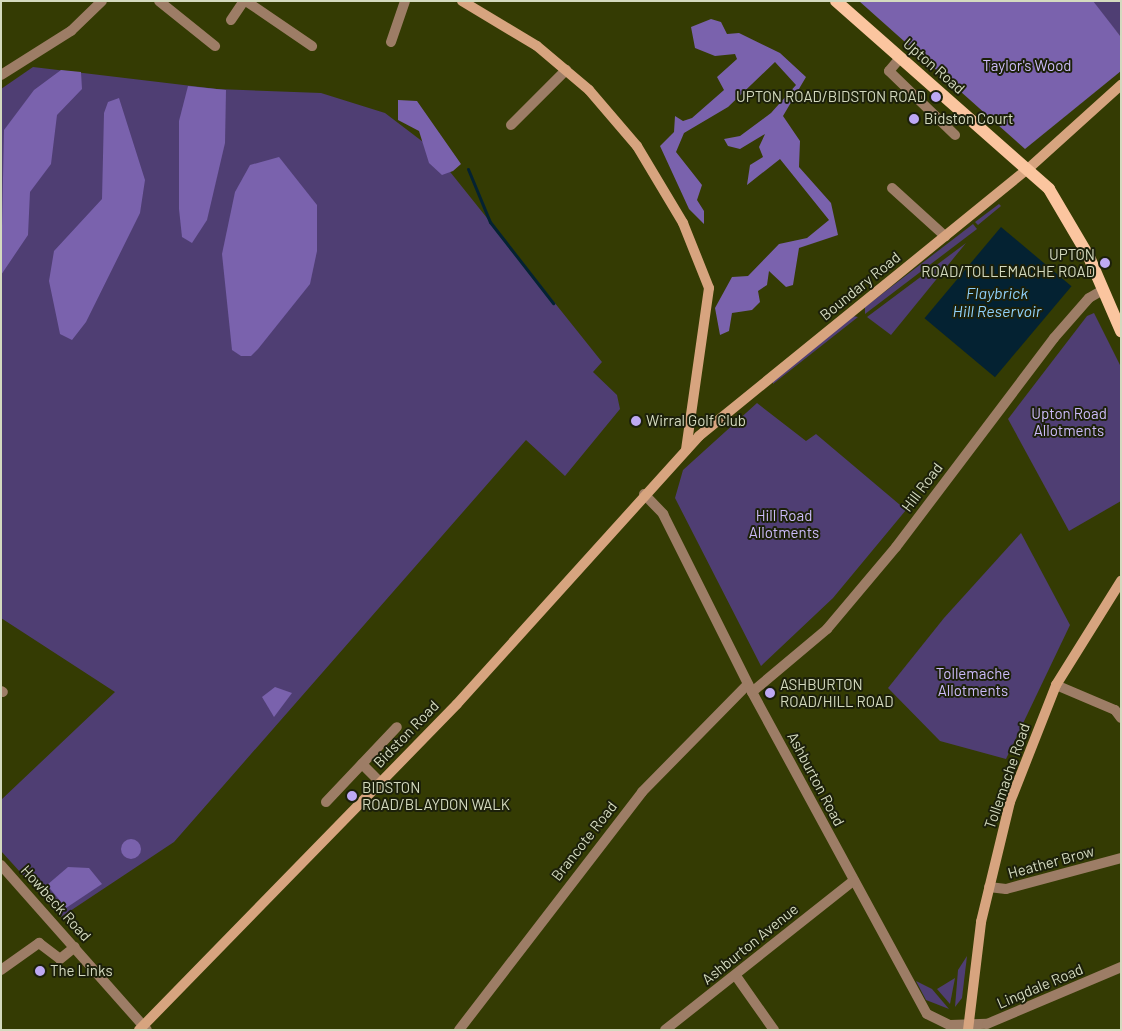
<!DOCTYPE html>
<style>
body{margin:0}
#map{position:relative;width:1122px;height:1031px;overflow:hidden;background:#343b03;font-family:Barlow,sans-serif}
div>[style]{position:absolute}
.green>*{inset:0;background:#4f3e73}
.forest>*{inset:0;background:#7a62ad}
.round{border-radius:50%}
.water>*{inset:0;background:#042232;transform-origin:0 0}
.stream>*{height:3px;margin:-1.5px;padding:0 1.5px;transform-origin:1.5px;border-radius:1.5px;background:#042232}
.street>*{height:10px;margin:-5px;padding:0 5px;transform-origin:5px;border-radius:5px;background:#9d7d66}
.secondary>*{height:10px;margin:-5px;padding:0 5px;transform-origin:5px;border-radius:5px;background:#d7a47f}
.primary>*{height:12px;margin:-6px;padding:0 6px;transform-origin:6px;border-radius:6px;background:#fbc59f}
.dots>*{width:14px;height:14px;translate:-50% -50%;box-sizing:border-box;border:2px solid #1c200a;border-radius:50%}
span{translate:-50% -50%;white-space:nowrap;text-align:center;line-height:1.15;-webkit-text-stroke:4px #1c200a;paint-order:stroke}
.street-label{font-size:15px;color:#d4dabf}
.park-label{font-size:15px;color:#ccbbf9}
.poi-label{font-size:15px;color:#d4dabf}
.right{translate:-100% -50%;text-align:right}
.left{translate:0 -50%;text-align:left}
.water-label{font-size:16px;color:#90d1fa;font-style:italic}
.frame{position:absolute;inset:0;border:2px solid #d4dabf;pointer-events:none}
</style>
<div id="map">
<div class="green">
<div style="clip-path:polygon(1093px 1px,1121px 1px,1121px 37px,1093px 4px)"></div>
<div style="clip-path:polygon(33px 67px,217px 89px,321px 93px,385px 113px,431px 148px,602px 362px,593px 372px,617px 395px,620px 409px,565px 476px,526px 440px,174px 842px,61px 917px,1px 851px,1px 800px,115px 692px,1px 618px,1px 89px)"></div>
<div style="clip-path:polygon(999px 204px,1001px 206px,978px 225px,975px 222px)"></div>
<div style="clip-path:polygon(973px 224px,977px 229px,865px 314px,865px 307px)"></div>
<div style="clip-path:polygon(966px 243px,891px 335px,867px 317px)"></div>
<div style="clip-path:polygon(1094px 313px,1121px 367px,1121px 501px,1069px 531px,1008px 419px,1087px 316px)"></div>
<div style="clip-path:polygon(853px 316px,858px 317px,773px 384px,773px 380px)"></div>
<div style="clip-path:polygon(757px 403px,806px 441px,816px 434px,906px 510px,833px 598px,761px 666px,675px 498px,683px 470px)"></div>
<div style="clip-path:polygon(1021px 533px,1070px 625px,1006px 759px,940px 741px,888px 688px,944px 618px)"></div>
<div style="clip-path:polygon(967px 956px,962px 998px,955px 1007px,958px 970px)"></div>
<div style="clip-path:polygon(955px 978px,950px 1004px,937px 989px)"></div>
<div style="clip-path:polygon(916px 981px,932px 989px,949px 1009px,926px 1000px)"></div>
</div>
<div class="forest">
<div style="clip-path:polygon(859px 1px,1093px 1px,1121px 37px,1121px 71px,1025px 149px)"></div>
<div style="clip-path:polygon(711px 19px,721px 22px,727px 34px,739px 33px,780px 53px,806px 77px,783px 116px,800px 141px,799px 167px,831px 203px,838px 235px,799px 248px,793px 285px,786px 287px,769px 271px,767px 285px,758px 291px,760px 302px,752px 310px,732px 313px,729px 331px,720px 335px,715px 308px,732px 277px,748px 276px,779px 244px,807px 238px,829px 220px,780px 159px,747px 185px,750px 165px,763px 157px,759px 147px,765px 134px,740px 149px,728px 146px,724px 139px,740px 136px,771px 113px,796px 85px,775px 62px,728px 107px,684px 133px,676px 152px,702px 185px,697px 200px,704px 211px,704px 224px,689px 209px,660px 146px,674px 132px,675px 116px,683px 121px,692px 118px,724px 90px,717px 77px,737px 59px,735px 54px,715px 56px,695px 48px,691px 27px)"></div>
<div style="clip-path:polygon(61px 70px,81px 72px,82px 89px,57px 115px,51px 164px,30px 192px,28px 235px,1px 275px,4px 130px,34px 90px)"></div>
<div style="clip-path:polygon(188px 86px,226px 90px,225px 143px,207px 220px,192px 243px,182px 237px,179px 209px,179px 121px)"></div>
<div style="clip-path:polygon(119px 98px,145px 180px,140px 213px,86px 322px,72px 340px,60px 334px,49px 281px,54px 251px,102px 199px,104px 113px,108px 102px)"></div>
<div style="clip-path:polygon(398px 100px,417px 101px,461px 164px,453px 171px,442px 175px,429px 163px,419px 131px,398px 120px)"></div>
<div style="clip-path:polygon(279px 157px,317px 205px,317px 251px,310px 284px,258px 349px,251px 356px,241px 356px,232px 350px,222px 254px,235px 192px,250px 165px)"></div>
<div style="clip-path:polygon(275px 687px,292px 693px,274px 717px,262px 697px)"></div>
<div class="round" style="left:121px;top:839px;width:20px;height:20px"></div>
<div style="clip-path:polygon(68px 867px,89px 868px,102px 884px,66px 908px,47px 885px)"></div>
</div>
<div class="water">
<div style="left:1001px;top:227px;width:92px;height:119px;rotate:40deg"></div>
</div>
<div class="stream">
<div style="left:468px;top:169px;width:57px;rotate:67.5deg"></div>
<div style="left:490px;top:222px;width:103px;rotate:52.1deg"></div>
</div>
<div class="street">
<div style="left:159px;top:1px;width:72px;rotate:38.8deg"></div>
<div style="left:246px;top:1px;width:80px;rotate:34.3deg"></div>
<div style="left:231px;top:20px;width:23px;rotate:-56deg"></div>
<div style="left:391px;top:42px;width:43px;rotate:-71.1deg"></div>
<div style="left:900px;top:58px;width:17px;rotate:130deg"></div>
<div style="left:889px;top:71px;width:92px;rotate:44.1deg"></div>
<div style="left:1px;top:75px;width:83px;rotate:-32.2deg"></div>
<div style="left:71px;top:31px;width:43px;rotate:-44.1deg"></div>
<div style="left:511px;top:125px;width:78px;rotate:-45deg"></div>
<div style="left:892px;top:188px;width:72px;rotate:42.2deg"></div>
<div style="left:644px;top:494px;width:28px;rotate:46deg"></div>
<div style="left:663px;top:514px;width:199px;rotate:63.4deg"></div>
<div style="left:752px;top:692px;width:366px;rotate:61.5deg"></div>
<div style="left:927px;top:1014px;width:25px;rotate:26deg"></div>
<div style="left:950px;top:1025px;width:37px;rotate:-2deg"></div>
<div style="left:987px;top:1024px;width:146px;rotate:-23deg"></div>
<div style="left:1056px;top:685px;width:64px;rotate:23deg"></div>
<div style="left:1115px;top:710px;width:10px;rotate:53deg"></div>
<div style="left:1px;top:691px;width:2px;rotate:27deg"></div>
<div style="left:752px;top:692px;width:98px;rotate:-40deg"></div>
<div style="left:827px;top:629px;width:107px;rotate:-49.9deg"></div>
<div style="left:896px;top:547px;width:262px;rotate:-52.9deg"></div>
<div style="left:1054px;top:338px;width:53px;rotate:-48.8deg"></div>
<div style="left:1089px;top:298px;width:16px;rotate:-30deg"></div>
<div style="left:362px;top:764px;width:25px;rotate:45deg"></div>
<div style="left:326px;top:802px;width:103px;rotate:-46.6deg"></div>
<div style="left:1px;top:865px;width:220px;rotate:48.5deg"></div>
<div style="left:989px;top:887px;width:17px;rotate:7deg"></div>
<div style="left:1006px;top:889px;width:119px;rotate:-15.1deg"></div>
<div style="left:1px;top:970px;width:47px;rotate:-35.4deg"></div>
<div style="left:39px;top:943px;width:26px;rotate:37deg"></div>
<div style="left:60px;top:959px;width:19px;rotate:-39deg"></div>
<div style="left:736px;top:976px;width:66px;rotate:54.9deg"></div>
<div style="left:459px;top:1030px;width:300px;rotate:-52.4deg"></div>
<div style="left:642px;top:792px;width:151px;rotate:-45.5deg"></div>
<div style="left:665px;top:1030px;width:241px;rotate:-38.4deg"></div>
</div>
<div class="secondary">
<div style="left:462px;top:1px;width:87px;rotate:31deg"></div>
<div style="left:537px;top:46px;width:68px;rotate:40.2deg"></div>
<div style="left:589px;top:90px;width:74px;rotate:49.4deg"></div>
<div style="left:637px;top:146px;width:90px;rotate:59.1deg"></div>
<div style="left:683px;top:223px;width:70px;rotate:68.2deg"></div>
<div style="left:709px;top:288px;width:164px;rotate:98.1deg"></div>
<div style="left:139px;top:1030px;width:455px;rotate:-45.7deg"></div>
<div style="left:457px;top:704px;width:361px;rotate:-47.9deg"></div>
<div style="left:699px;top:436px;width:425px;rotate:-39.1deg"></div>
<div style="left:1029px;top:168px;width:124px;rotate:-42.1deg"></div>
<div style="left:968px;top:1030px;width:109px;rotate:-83.1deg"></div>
<div style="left:981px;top:922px;width:123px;rotate:-76.4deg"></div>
<div style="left:1010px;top:802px;width:126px;rotate:-68.5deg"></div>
<div style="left:1056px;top:685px;width:123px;rotate:-58deg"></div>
</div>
<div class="primary">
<div style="left:836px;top:1px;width:284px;rotate:41.4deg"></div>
<div style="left:1049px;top:189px;width:79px;rotate:59.5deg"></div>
<div style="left:1089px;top:257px;width:81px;rotate:66.6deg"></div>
</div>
<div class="dots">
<div style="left:936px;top:97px;background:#bea9f4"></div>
<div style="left:914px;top:119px;background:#bea9f4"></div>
<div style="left:1105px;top:263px;background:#bea9f4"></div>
<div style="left:636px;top:421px;background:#bea9f4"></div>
<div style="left:770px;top:693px;background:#bea9f4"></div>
<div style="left:352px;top:796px;background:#bea9f4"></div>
<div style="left:40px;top:971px;background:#bea9f4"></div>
</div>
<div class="street-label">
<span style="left:934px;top:66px;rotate:41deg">Upton Road</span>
<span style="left:860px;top:286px;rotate:-39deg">Boundary Road</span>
<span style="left:922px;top:487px;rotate:-53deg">Hill Road</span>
<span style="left:406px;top:734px;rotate:-46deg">Bidston Road</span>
<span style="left:1007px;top:776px;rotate:-71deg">Tollemache Road</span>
<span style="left:816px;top:779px;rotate:62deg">Ashburton Road</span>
<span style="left:584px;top:841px;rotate:-52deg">Brancote Road</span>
<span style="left:1051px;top:862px;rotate:-15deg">Heather Brow</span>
<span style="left:56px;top:903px;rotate:48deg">Howbeck Road</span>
<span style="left:750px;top:944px;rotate:-39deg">Ashburton Avenue</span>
<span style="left:1040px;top:986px;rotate:-23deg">Lingdale Road</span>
</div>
<div class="park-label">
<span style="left:1027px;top:66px">Taylor's Wood</span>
<span style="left:1069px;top:422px">Upton Road<br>Allotments</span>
<span style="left:784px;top:524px">Hill Road<br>Allotments</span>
<span style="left:973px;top:682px">Tollemache<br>Allotments</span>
</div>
<div class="poi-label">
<span class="right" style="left:926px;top:97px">UPTON ROAD/BIDSTON ROAD</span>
<span class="left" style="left:924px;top:119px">Bidston Court</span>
<span class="right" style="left:1095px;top:263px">UPTON<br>ROAD/TOLLEMACHE ROAD</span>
<span class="left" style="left:646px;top:421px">Wirral Golf Club</span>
<span class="left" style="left:780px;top:693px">ASHBURTON<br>ROAD/HILL ROAD</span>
<span class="left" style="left:362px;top:796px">BIDSTON<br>ROAD/BLAYDON WALK</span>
<span class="left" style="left:50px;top:971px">The Links</span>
</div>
<div class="water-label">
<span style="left:997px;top:302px">Flaybrick<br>Hill Reservoir</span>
</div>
<div class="frame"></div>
</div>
